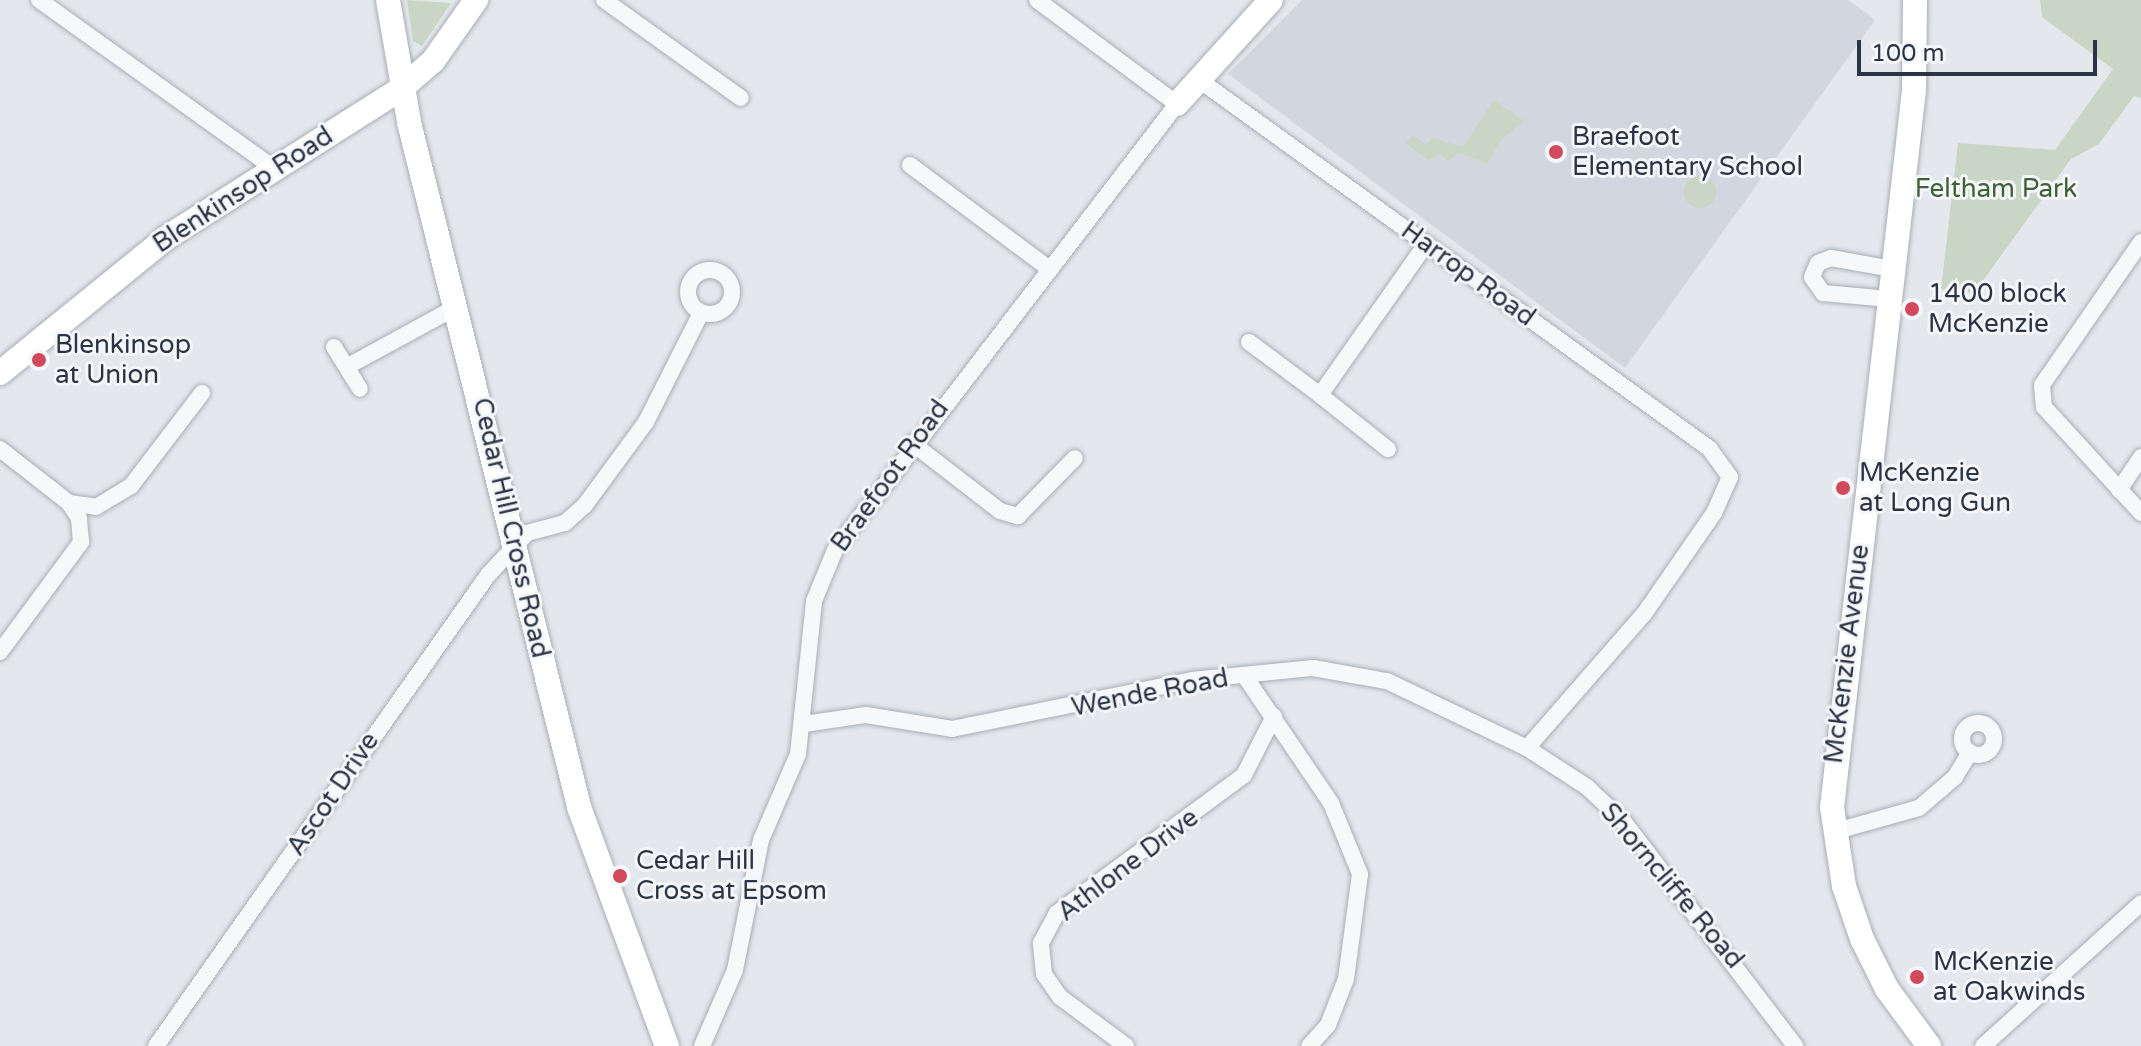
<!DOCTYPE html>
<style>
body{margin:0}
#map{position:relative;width:2141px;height:1046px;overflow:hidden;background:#e4e7ec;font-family:"Varela Round",sans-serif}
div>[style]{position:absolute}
.built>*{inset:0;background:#d2d6de}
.green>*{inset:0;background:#c9d6c5}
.round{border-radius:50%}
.roads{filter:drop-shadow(0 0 2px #a9aeb7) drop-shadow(0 0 2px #a9aeb7)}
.street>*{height:16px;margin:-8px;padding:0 8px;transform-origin:8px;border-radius:8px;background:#f7f8fa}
.street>.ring{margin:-8px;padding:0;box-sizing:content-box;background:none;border:16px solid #f7f8fa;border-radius:50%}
.secondary>*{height:24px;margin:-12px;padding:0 12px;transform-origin:12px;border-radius:12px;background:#fff}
.dots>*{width:22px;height:22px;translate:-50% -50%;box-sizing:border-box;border:4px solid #f4f6f9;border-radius:50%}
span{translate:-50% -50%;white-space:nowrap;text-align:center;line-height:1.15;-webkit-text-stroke:6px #f4f6f9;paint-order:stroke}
.poi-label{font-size:26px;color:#2b3445}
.left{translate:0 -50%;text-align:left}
.park-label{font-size:26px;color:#3f6138}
.street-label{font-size:26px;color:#2b3445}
.scale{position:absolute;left:1857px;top:40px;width:240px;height:36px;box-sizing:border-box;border:4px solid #2b3445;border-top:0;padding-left:10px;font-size:24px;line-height:28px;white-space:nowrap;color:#2b3445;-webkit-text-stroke:6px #f4f6f9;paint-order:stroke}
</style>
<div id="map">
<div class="built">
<div style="clip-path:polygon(1302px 0,1848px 0,1875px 20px,1625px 368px,1228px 74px)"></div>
</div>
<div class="green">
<div style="clip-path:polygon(407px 0,451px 3px,422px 46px,413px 41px)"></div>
<div style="clip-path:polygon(2040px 0,2141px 0,2141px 98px,2134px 96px,2099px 144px,2071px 159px,1974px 293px,1941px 289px,1958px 143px,2055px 150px,2113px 69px,2042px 17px)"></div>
<div style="clip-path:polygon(1494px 100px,1524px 121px,1501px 140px,1487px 164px,1460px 153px,1448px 161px,1440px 154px,1429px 160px,1406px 144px,1412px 135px,1426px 144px,1432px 138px,1463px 147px)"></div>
<div class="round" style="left:1684px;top:176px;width:32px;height:32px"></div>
</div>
<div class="roads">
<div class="street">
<div style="left:39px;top:0;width:287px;rotate:35.6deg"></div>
<div style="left:604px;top:0;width:168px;rotate:35.6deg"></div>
<div style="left:910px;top:165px;width:172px;rotate:36.7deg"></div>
<div style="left:2141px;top:242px;width:174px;rotate:124.7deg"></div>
<div style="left:2042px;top:385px;width:22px;rotate:85deg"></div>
<div style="left:2044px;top:407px;width:144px;rotate:47.5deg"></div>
<div class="ring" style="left:688px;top:270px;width:28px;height:28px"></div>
<div style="left:1889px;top:299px;width:66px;rotate:-174.8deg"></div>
<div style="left:1823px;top:293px;width:19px;rotate:-125deg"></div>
<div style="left:1812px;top:277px;width:15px;rotate:-67deg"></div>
<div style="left:1818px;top:263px;width:14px;rotate:-21deg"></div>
<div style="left:1831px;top:258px;width:63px;rotate:10.1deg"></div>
<div style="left:1249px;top:342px;width:89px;rotate:36.7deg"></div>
<div style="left:1320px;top:395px;width:184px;rotate:-54.9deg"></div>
<div style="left:334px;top:347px;width:49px;rotate:58.2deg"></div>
<div style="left:350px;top:365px;width:123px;rotate:-28.6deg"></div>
<div style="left:1320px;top:395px;width:87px;rotate:38.5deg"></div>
<div style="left:912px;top:443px;width:111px;rotate:37.7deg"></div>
<div style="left:1000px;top:511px;width:19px;rotate:16deg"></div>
<div style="left:1018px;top:516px;width:81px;rotate:-45.5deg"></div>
<div style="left:0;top:449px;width:88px;rotate:38deg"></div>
<div style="left:2119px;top:490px;width:40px;rotate:-56deg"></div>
<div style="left:0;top:652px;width:137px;rotate:-53.6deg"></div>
<div style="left:81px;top:542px;width:24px;rotate:-95deg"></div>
<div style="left:79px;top:518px;width:18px;rotate:-124deg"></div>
<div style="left:69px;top:503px;width:27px;rotate:8deg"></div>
<div style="left:96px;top:507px;width:41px;rotate:-31deg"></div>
<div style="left:131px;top:486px;width:117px;rotate:-52.6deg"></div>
<div style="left:1244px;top:675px;width:155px;rotate:55.8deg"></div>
<div style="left:1331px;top:803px;width:77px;rotate:67.8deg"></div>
<div style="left:1360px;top:874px;width:106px;rotate:97.6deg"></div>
<div style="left:1346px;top:979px;width:49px;rotate:111.4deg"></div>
<div style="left:1328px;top:1025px;width:28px;rotate:132deg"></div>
<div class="ring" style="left:1962px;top:723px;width:16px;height:16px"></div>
<div style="left:804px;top:724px;width:63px;rotate:-8.3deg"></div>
<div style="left:866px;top:715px;width:87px;rotate:9.2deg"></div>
<div style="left:952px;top:729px;width:245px;rotate:-11.5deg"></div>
<div style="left:1192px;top:680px;width:122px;rotate:-5.7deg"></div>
<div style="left:1313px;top:668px;width:75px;rotate:10deg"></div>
<div style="left:1387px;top:681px;width:155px;rotate:25.6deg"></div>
<div style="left:1527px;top:748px;width:178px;rotate:-48.9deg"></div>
<div style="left:1644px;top:614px;width:123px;rotate:-55.3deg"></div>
<div style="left:1714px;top:513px;width:39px;rotate:-66deg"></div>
<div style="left:1730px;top:477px;width:34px;rotate:-126deg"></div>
<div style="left:1710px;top:449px;width:632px;rotate:-144.15deg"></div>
<div style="left:1527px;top:748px;width:72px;rotate:33deg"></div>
<div style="left:1587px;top:787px;width:51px;rotate:43.4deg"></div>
<div style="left:1624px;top:822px;width:282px;rotate:52.6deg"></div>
<div style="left:1833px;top:832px;width:89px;rotate:-15.6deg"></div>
<div style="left:1919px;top:808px;width:48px;rotate:-40.7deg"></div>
<div style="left:1955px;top:777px;width:29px;rotate:-59deg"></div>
<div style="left:156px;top:1046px;width:576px;rotate:-54.82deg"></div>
<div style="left:488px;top:575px;width:57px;rotate:-47.1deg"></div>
<div style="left:527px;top:533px;width:39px;rotate:-15deg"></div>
<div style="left:565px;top:523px;width:27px;rotate:-42deg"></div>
<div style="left:585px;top:505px;width:103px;rotate:-53.7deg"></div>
<div style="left:646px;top:422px;width:122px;rotate:-63.2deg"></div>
<div style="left:702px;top:1046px;width:83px;rotate:-66.5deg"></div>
<div style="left:735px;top:970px;width:133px;rotate:-78.7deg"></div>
<div style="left:761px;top:840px;width:94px;rotate:-66.7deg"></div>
<div style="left:798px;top:754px;width:154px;rotate:-84deg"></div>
<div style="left:814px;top:601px;width:55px;rotate:-67.6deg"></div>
<div style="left:835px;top:550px;width:562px;rotate:-52.52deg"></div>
<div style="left:1177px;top:104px;width:174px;rotate:-143.4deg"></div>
<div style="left:1126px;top:1046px;width:82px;rotate:-143.4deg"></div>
<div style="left:1060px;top:997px;width:28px;rotate:-125deg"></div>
<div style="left:1044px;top:974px;width:31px;rotate:-96deg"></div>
<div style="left:1041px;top:943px;width:34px;rotate:-62deg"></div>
<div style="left:1057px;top:913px;width:232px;rotate:-36.4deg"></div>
<div style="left:1244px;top:775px;width:66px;rotate:-63deg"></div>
<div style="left:1983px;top:1046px;width:213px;rotate:-42.1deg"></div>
</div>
<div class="secondary">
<div style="left:388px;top:0;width:124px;rotate:80.2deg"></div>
<div style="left:409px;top:122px;width:706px;rotate:76.06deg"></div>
<div style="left:579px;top:807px;width:255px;rotate:69.8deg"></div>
<div style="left:1915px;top:0;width:90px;rotate:90.6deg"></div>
<div style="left:1914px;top:90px;width:722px;rotate:96.52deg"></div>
<div style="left:1832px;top:807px;width:80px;rotate:81.4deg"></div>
<div style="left:1844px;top:886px;width:56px;rotate:71.2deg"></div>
<div style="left:1862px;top:939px;width:56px;rotate:63.4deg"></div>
<div style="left:1887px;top:989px;width:71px;rotate:53.6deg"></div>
<div style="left:1177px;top:104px;width:140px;rotate:-47.9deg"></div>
<div style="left:0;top:373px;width:214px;rotate:-39.1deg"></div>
<div style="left:166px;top:238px;width:280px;rotate:-32.4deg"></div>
<div style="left:402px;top:88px;width:41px;rotate:-41.1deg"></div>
<div style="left:433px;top:61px;width:75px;rotate:-54.8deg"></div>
</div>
</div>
<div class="dots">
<div style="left:1556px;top:152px;background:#d1495b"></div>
<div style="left:1912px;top:309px;background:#d1495b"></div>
<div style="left:39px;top:360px;background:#d1495b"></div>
<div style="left:1843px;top:488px;background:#d1495b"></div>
<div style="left:620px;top:876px;background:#d1495b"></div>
<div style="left:1917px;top:977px;background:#d1495b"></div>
</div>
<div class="poi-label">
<span class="left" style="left:1572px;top:152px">Braefoot<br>Elementary School</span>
<span class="left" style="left:1928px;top:309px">1400 block<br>McKenzie</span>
<span class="left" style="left:55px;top:360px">Blenkinsop<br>at Union</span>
<span class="left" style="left:1859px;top:488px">McKenzie<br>at Long Gun</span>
<span class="left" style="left:636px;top:876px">Cedar Hill<br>Cross at Epsom</span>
<span class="left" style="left:1933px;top:977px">McKenzie<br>at Oakwinds</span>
</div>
<div class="park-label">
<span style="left:1996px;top:189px">Feltham Park</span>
</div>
<div class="street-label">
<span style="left:243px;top:190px;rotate:-33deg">Blenkinsop Road</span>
<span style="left:1468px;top:274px;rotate:36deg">Harrop Road</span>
<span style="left:890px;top:476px;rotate:-54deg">Braefoot Road</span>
<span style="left:511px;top:528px;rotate:77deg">Cedar Hill Cross Road</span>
<span style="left:1847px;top:654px;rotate:-83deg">McKenzie Avenue</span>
<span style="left:1150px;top:693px;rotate:-11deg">Wende Road</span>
<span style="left:333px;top:794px;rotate:-56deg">Ascot Drive</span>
<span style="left:1128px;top:865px;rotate:-37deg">Athlone Drive</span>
<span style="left:1672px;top:886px;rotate:50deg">Shorncliffe Road</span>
</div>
<div class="scale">100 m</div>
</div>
